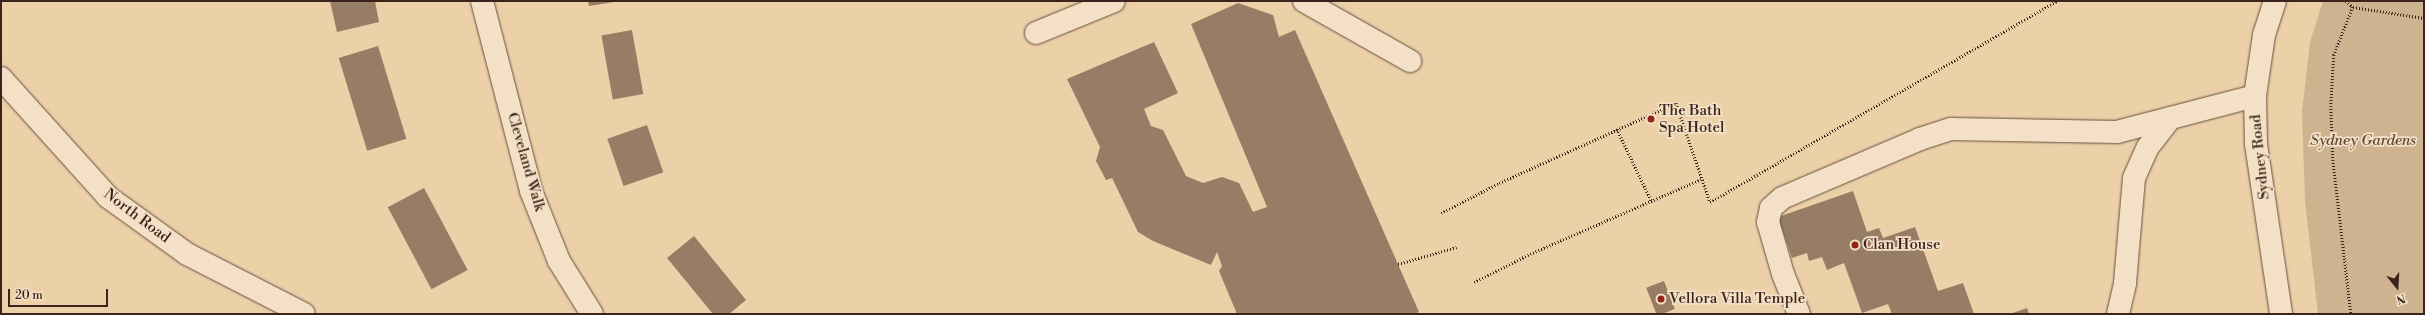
<!DOCTYPE html>
<style>
body{margin:0}
#map{position:relative;width:2425px;height:315px;overflow:hidden;background:#ecd0a8;font-family:"Libre Bodoni",serif}
div>[style]{position:absolute}
.green>*{inset:0;background:#ceb390}
.building>*{inset:0;background:#977d65;transform-origin:0 0}
.path>*{height:2.5px;margin-top:-1.25px;transform-origin:0;background:repeating-linear-gradient(90deg,#3a241c 0 1px,transparent 0 3px)}
.roads{filter:drop-shadow(0 0 1px #664f3f) drop-shadow(0 0 1px #664f3f)}
.minor>*{height:22px;margin:-11px;padding:0 11px;transform-origin:11px;border-radius:11px;background:#f3e0c6}
.dots>*{width:11px;height:11px;translate:-50% -50%;box-sizing:border-box;border:2px solid #f3e0c6;border-radius:50%}
span{translate:-50% -50%;white-space:nowrap;text-align:center;line-height:1.15;-webkit-text-stroke:3.5px #f3e0c6;paint-order:stroke}
.poi-label{font-size:15px;color:#3a241c}
.left{translate:0 -50%;text-align:left}
.park-label{font-size:15px;color:#5f4839;font-style:italic}
.street-label{font-size:15px;color:#3a241c}
.frame{position:absolute;inset:0;border:2px solid #3a241c;pointer-events:none}
.north{position:absolute;left:2377px;top:267px;width:40px;height:40px;-webkit-text-stroke:3px #f3e0c6;paint-order:stroke;rotate:162deg;font-size:11px;font-weight:700;line-height:16px;text-align:center;color:#3a241c}
.north::after{content:'';display:block;margin:auto;width:14px;height:18px;background:#3a241c;clip-path:polygon(50% 0,100% 100%,50% 72%,0 100%)}
.scale{position:absolute;left:8px;top:289px;width:100px;height:18px;box-sizing:border-box;border:2px solid #3a241c;border-top:0;padding-left:5px;font-size:12px;line-height:14px;white-space:nowrap;color:#3a241c;-webkit-text-stroke:3px #f3e0c6;paint-order:stroke}
</style>
<div id="map">
<div class="green">
<div style="clip-path:polygon(2323px 1px,2424px 1px,2424px 314px,2318px 314px,2305px 201px,2302px 112px,2310px 42px)"></div>
</div>
<div class="building">
<div style="clip-path:polygon(330px 1px,375px 1px,379px 22px,337px 32px)"></div>
<div style="clip-path:polygon(588px 1px,614px 1px,614px 2px,589px 6px)"></div>
<div style="clip-path:polygon(1238px 3px,1273px 15px,1279px 37px,1295px 30px,1419px 312px,1414px 314px,1237px 314px,1219px 271px,1222px 266px,1217px 252px,1211px 265px,1153px 241px,1138px 232px,1112px 178px,1106px 180px,1096px 161px,1100px 147px,1067px 79px,1154px 42px,1178px 93px,1144px 109px,1151px 126px,1163px 130px,1186px 176px,1203px 183px,1222px 177px,1239px 183px,1253px 212px,1267px 207px,1191px 24px)"></div>
<div style="left:632px;top:30px;width:65px;height:31px;rotate:80deg"></div>
<div style="left:378px;top:46px;width:97px;height:41px;rotate:73deg"></div>
<div style="left:647px;top:125px;width:50px;height:42px;rotate:71deg"></div>
<div style="left:424px;top:188px;width:93px;height:41px;rotate:62deg"></div>
<div style="clip-path:polygon(1853px 191px,1867px 232px,1879px 228px,1883px 238px,1915px 227px,1938px 291px,1963px 283px,1974px 314px,1892px 314px,1888px 304px,1862px 313px,1844px 263px,1827px 270px,1822px 257px,1809px 261px,1807px 253px,1792px 258px,1778px 217px)"></div>
<div style="clip-path:polygon(694px 236px,746px 300px,729px 314px,713px 314px,667px 258px)"></div>
<div style="left:1664px;top:281px;width:30px;height:19px;rotate:69deg"></div>
<div style="clip-path:polygon(2027px 308px,2029px 314px,2010px 314px)"></div>
</div>
<div class="path">
<div style="left:2346px;top:1px;width:9px;rotate:41deg"></div>
<div style="left:2353px;top:7px;width:52px;rotate:111.6deg"></div>
<div style="left:2334px;top:55px;width:51px;rotate:93.4deg"></div>
<div style="left:2331px;top:106px;width:54px;rotate:87.9deg"></div>
<div style="left:2333px;top:160px;width:155px;rotate:83.3deg"></div>
<div style="left:2353px;top:7px;width:72px;rotate:8.8deg"></div>
<div style="left:1617px;top:129px;width:79px;rotate:64.4deg"></div>
<div style="left:1441px;top:213px;width:65px;rotate:-27.3deg"></div>
<div style="left:1499px;top:183px;width:194px;rotate:-24.3deg"></div>
<div style="left:1676px;top:103px;width:105px;rotate:71deg"></div>
<div style="left:1710px;top:202px;width:401px;rotate:-30.1deg"></div>
<div style="left:1398px;top:264px;width:61px;rotate:-16.1deg"></div>
<div style="left:1474px;top:282px;width:63px;rotate:-26.6deg"></div>
<div style="left:1530px;top:254px;width:188px;rotate:-23.6deg"></div>
</div>
<div class="roads">
<div class="minor">
<div style="left:482px;top:1px;width:196px;rotate:75.5deg"></div>
<div style="left:531px;top:191px;width:75px;rotate:68.2deg"></div>
<div style="left:559px;top:261px;width:62px;rotate:58.1deg"></div>
<div style="left:1304px;top:1px;width:122px;rotate:29.5deg"></div>
<div style="left:2275px;top:1px;width:36px;rotate:108deg"></div>
<div style="left:2264px;top:35px;width:62px;rotate:98.4deg"></div>
<div style="left:2255px;top:96px;width:48px;rotate:88.8deg"></div>
<div style="left:2256px;top:144px;width:172px;rotate:81.6deg"></div>
<div style="left:1036px;top:33px;width:84px;rotate:-22.3deg"></div>
<div style="left:1px;top:78px;width:160px;rotate:48deg"></div>
<div style="left:108px;top:197px;width:97px;rotate:35.8deg"></div>
<div style="left:187px;top:254px;width:131px;rotate:27.1deg"></div>
<div style="left:1799px;top:314px;width:43px;rotate:-111.8deg"></div>
<div style="left:1783px;top:274px;width:54px;rotate:-106.1deg"></div>
<div style="left:1768px;top:222px;width:14px;rotate:-78deg"></div>
<div style="left:1771px;top:208px;width:15px;rotate:-42deg"></div>
<div style="left:1782px;top:198px;width:150px;rotate:-23.1deg"></div>
<div style="left:1920px;top:139px;width:33px;rotate:-18deg"></div>
<div style="left:1951px;top:129px;width:166px;rotate:1deg"></div>
<div style="left:2117px;top:132px;width:143px;rotate:-14.6deg"></div>
<div style="left:2118px;top:314px;width:32px;rotate:-77deg"></div>
<div style="left:2125px;top:283px;width:105px;rotate:-85.1deg"></div>
<div style="left:2134px;top:178px;width:34px;rotate:-66deg"></div>
<div style="left:2148px;top:147px;width:37px;rotate:-52deg"></div>
</div>
</div>
<div class="dots">
<div style="left:1651px;top:119px;background:#8f2418"></div>
<div style="left:1855px;top:245px;background:#8f2418"></div>
<div style="left:1661px;top:299px;background:#8f2418"></div>
</div>
<div class="poi-label">
<span class="left" style="left:1659px;top:119px">The Bath<br>Spa Hotel</span>
<span class="left" style="left:1863px;top:245px">Clan House</span>
<span class="left" style="left:1669px;top:299px">Vellora Villa Temple</span>
</div>
<div class="park-label">
<span style="left:2363px;top:141px">Sydney Gardens</span>
</div>
<div class="street-label">
<span style="left:2260px;top:157px;rotate:-96deg">Sydney Road</span>
<span style="left:526px;top:162px;rotate:74deg">Cleveland Walk</span>
<span style="left:137px;top:216px;rotate:37deg">North Road</span>
</div>
<div class="frame"></div>
<div class="north">N</div>
<div class="scale">20 m</div>
</div>
